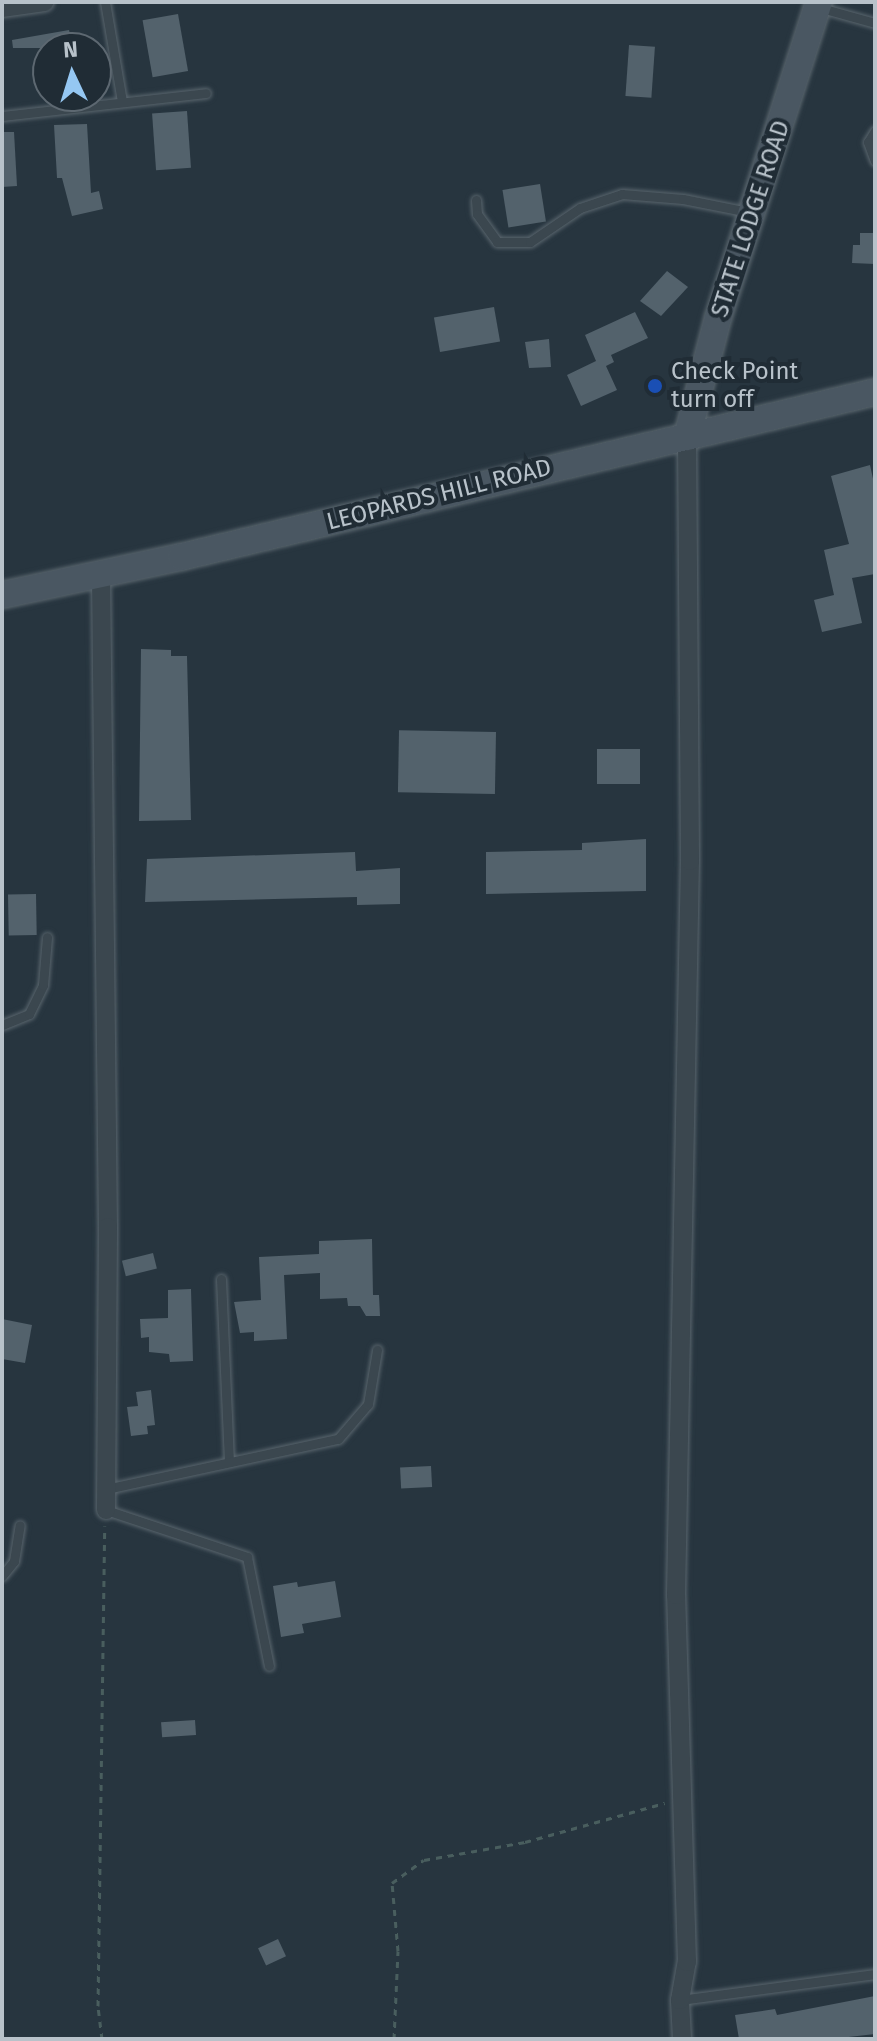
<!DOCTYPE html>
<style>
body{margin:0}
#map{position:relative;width:877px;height:2041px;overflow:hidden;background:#27353f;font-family:"Fira Sans",sans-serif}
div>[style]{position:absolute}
.building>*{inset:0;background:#53626c;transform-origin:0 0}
.path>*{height:3px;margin-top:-1.5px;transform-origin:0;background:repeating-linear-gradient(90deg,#495e5e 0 6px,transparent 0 12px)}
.roads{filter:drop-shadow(0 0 2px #59656d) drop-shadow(0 0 2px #59656d)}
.lane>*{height:9px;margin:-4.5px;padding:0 4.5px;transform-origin:4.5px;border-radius:4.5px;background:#3b474f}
.street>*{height:18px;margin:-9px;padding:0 9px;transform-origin:9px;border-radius:9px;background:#3b474f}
.secondary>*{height:26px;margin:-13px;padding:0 13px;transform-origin:13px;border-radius:13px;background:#4a5762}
.dots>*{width:22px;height:22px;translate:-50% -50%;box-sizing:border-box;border:4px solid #202c35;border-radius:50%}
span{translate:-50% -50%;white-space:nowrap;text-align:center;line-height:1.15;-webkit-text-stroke:8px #202c35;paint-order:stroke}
.street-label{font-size:24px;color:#b8c2ca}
.poi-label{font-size:24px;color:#b8c2ca}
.left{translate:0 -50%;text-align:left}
.frame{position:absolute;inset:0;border:4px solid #b8c2ca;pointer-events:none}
.north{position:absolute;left:32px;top:32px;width:80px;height:80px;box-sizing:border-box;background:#202c35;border:2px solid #5d6871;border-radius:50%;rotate:356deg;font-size:22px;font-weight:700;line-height:32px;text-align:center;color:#b8c2ca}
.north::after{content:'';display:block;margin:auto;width:28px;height:36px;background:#95c7f2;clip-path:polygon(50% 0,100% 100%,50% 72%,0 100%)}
</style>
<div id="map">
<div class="building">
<div style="left:178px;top:14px;width:58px;height:36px;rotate:80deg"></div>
<div style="clip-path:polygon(69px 30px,73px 48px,13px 48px,12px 40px)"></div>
<div style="left:629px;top:45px;width:26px;height:51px;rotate:4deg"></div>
<div style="left:187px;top:111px;width:57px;height:35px;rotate:86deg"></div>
<div style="clip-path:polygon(87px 124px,91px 193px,99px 191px,103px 209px,72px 216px,62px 178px,57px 178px,54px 125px)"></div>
<div style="clip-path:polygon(2px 132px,14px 132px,17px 186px,2px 187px)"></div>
<div style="left:540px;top:184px;width:38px;height:38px;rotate:81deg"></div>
<div style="clip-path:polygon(860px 233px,875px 233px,875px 264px,852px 263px,853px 245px,860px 245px)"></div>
<div style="clip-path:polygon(667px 271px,688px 287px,661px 316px,640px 301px)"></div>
<div style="left:494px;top:307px;width:35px;height:61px;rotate:80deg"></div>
<div style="clip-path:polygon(635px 312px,648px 338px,611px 355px,614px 362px,606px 366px,617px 390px,581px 406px,567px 375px,596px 361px,585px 335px)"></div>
<div style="clip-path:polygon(549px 339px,551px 367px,529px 368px,525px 342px)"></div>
<div style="clip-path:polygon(870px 465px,875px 488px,875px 574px,852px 578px,862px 623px,822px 632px,814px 600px,834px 595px,824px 550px,849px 544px,831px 476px)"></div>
<div style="clip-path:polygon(141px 649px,171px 650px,171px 656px,187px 656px,191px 820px,139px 821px)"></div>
<div style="left:496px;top:732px;width:62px;height:97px;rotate:91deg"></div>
<div style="left:640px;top:749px;width:35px;height:43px;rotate:90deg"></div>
<div style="clip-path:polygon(646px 839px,646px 891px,486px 894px,486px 852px,582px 850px,582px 843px)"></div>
<div style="clip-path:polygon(355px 852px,356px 871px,400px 868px,400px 904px,357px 905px,357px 897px,145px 902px,147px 859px)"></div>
<div style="left:36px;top:894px;width:41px;height:28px;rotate:89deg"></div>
<div style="clip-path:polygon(372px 1239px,373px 1295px,379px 1295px,380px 1316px,366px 1316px,360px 1306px,348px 1306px,347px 1298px,320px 1299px,320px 1273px,284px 1275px,287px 1339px,254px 1341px,254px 1332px,240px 1333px,234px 1302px,261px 1300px,259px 1257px,319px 1254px,319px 1241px)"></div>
<div style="left:153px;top:1253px;width:16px;height:32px;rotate:76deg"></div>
<div style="clip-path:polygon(191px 1289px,193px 1361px,170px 1362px,169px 1354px,149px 1352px,149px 1337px,141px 1338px,140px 1319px,168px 1318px,168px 1290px)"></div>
<div style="clip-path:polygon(2px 1319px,32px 1325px,25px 1363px,2px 1359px)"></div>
<div style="clip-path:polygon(151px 1390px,155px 1425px,147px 1426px,148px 1434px,131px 1436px,127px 1407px,138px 1406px,136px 1392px)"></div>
<div style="left:431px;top:1466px;width:21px;height:31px;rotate:87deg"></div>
<div style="clip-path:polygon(335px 1581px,341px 1617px,302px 1624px,304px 1633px,281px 1637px,273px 1586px,297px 1582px,298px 1587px)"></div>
<div style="left:195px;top:1720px;width:15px;height:34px;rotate:86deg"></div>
<div style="left:278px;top:1939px;width:19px;height:22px;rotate:65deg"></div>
<div style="clip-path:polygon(875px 1996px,875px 2034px,831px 2039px,739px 2039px,735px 2015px,775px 2009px,777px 2015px)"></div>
</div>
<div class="path">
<div style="left:102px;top:2039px;width:33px;rotate:-97deg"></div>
<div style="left:98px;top:2006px;width:480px;rotate:-89.2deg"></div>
<div style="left:394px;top:2039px;width:88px;rotate:-87.4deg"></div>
<div style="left:398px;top:1951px;width:68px;rotate:-95deg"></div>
<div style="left:392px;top:1883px;width:39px;rotate:-36deg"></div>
<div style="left:424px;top:1860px;width:103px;rotate:-10.1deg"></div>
<div style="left:525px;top:1842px;width:145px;rotate:-15.6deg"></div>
</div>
<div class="roads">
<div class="lane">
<div style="left:105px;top:2px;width:100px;rotate:80.3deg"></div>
<div style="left:821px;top:8px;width:56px;rotate:15.5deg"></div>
<div style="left:2px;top:116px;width:205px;rotate:-6.4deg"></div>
<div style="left:875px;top:131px;width:13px;rotate:122deg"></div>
<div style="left:868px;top:142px;width:20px;rotate:70deg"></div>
<div style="left:476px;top:200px;width:14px;rotate:86deg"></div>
<div style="left:477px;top:214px;width:34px;rotate:54deg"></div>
<div style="left:497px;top:242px;width:33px"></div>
<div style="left:530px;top:242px;width:60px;rotate:-34.2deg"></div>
<div style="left:580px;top:208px;width:44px;rotate:-18.4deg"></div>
<div style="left:622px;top:194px;width:61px;rotate:4.7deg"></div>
<div style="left:683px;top:199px;width:66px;rotate:11.3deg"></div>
<div style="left:2px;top:1025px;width:29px;rotate:-22deg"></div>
<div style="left:29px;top:1014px;width:32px;rotate:-64deg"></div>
<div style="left:43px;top:985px;width:48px;rotate:-85.2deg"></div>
<div style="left:221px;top:1279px;width:183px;rotate:87.5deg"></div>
<div style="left:106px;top:1489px;width:237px;rotate:-12.2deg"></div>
<div style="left:338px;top:1439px;width:46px;rotate:-49.4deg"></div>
<div style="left:368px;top:1404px;width:55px;rotate:-80.5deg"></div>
<div style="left:106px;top:1510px;width:149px;rotate:18.4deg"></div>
<div style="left:247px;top:1557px;width:111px;rotate:78.6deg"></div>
<div style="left:2px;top:1576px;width:19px;rotate:-51deg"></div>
<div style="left:14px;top:1561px;width:36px;rotate:-81deg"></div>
<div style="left:680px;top:2000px;width:197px;rotate:-7.6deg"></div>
</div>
<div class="street">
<div style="left:2px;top:8px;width:43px;rotate:-7.9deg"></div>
<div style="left:101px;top:574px;width:653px;rotate:89.39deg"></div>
<div style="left:108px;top:1227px;width:283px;rotate:90.4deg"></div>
<div style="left:682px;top:2039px;width:39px;rotate:-93deg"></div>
<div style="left:680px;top:2000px;width:39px;rotate:-80deg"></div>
<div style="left:687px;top:1962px;width:367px;rotate:-91.7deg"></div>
<div style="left:676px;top:1595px;width:734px;rotate:-88.91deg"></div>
<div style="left:690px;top:861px;width:424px;rotate:-90.4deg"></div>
</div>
<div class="secondary">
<div style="left:687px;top:437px;width:123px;rotate:-75.4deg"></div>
<div style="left:718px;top:318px;width:332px;rotate:-72.3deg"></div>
<div style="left:2px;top:595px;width:183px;rotate:-12deg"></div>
<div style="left:181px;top:557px;width:713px;rotate:-13.37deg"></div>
</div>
</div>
<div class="dots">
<div style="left:655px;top:386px;background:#1a4fb4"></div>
</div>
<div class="street-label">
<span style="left:751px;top:219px;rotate:-72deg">STATE LODGE ROAD</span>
<span style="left:439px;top:495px;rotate:-14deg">LEOPARDS HILL ROAD</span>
</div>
<div class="poi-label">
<span class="left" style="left:671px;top:386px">Check Point<br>turn off</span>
</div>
<div class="frame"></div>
<div class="north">N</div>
</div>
